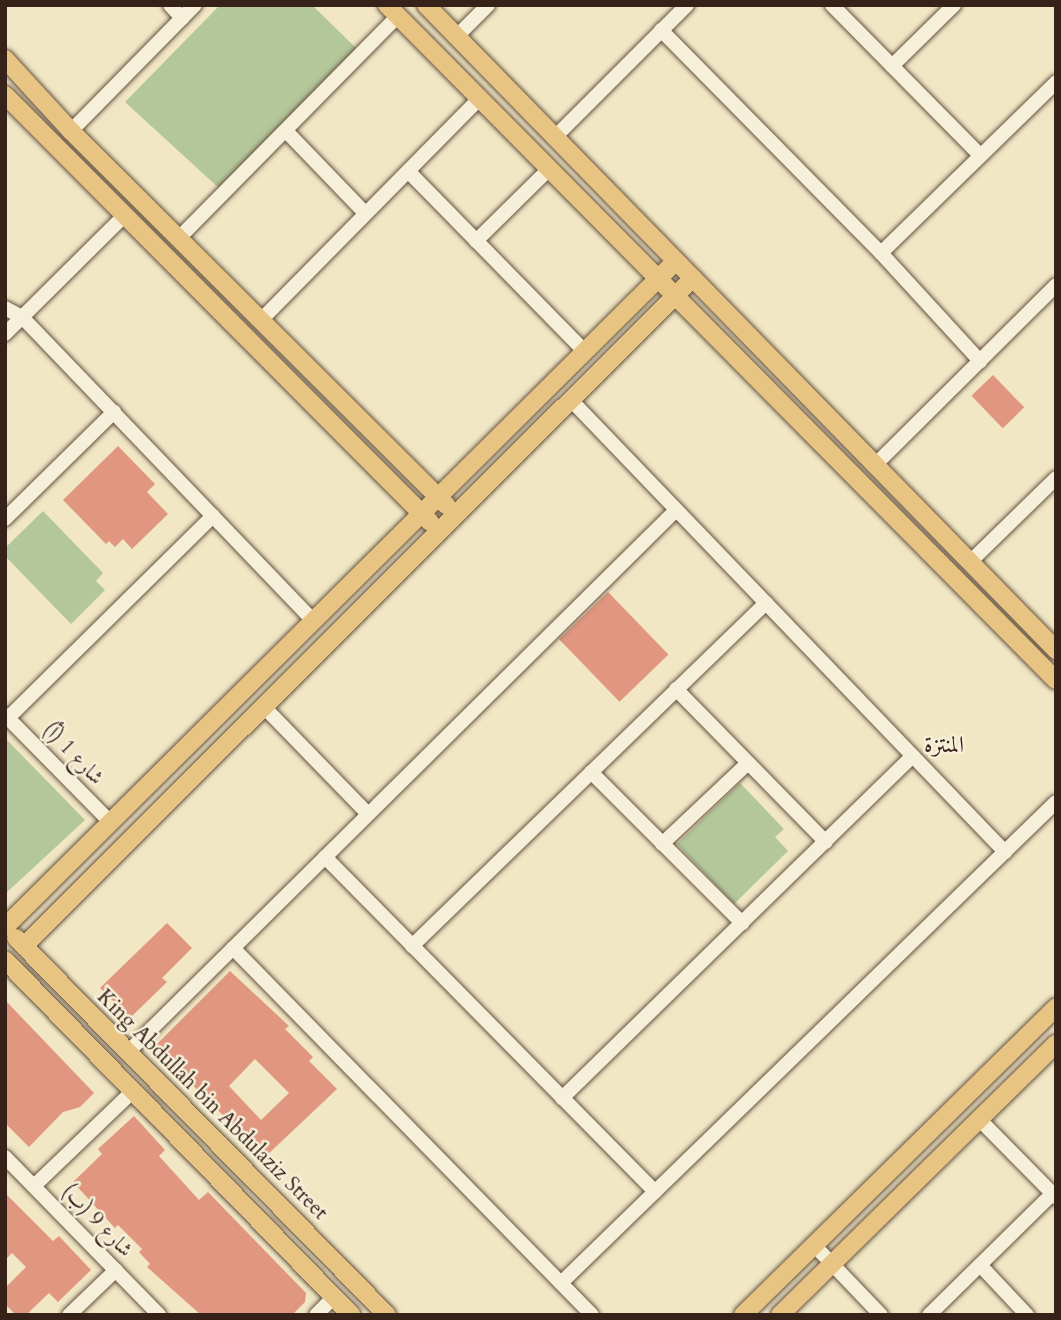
<!DOCTYPE html>
<meta charset="utf-8">
<style>
body{margin:0}
#map{position:relative;width:1061px;height:1320px;overflow:hidden;background:#f1e7c4;font-family:Cardo,Amiri,serif}
div>[style]{position:absolute}
.green>*{inset:0;background:#b3c79a}
.building>*{inset:0;background:#e0967f;transform-origin:0 0}
.roads{filter:drop-shadow(0 0 2px #665344) drop-shadow(0 0 2px #665344)}
.minor>*{height:14px;margin:-7px;padding:0 7px;transform-origin:7px;border-radius:7px;background:#f6efd9}
.major>*{height:18px;margin:-9px;padding:0 9px;transform-origin:9px;border-radius:9px;background:#e8c482}
span{translate:-50% -50%;white-space:nowrap;text-align:center;line-height:1.15;-webkit-text-stroke:5px #f6efd9;paint-order:stroke}
.street-label{font-size:21px;color:#372219}
.neighbourhood-label{font-size:23px;color:#372219}
.frame{position:absolute;inset:0;border:7px solid #372219;pointer-events:none}
</style>
<div id="map">
<div class="green">
<div style="clip-path:polygon(220px 5px,312px 5px,358px 50px,221px 190px,125px 102px)"></div>
<div style="clip-path:polygon(43px 511px,103px 573px,96px 581px,105px 590px,71px 624px,5px 556px,5px 548px)"></div>
<div style="clip-path:polygon(5px 738px,85px 820px,5px 894px)"></div>
<div style="clip-path:polygon(740px 783px,784px 829px,775px 837px,788px 851px,734px 904px,677px 844px)"></div>
</div>
<div class="building">
<div style="left:993px;top:375px;width:45px;height:30px;rotate:46deg"></div>
<div style="clip-path:polygon(118px 446px,155px 484px,147px 492px,168px 514px,132px 549px,123px 539px,115px 547px,109px 541px,106px 544px,63px 500px)"></div>
<div style="left:608px;top:592px;width:87px;height:68px;rotate:46deg"></div>
<div style="clip-path:polygon(167px 923px,192px 948px,162px 978px,167px 982px,130px 1018px,100px 988px)"></div>
<div style="clip-path:polygon(evenodd,230px 971px,289px 1026px,285px 1029px,313px 1057px,309px 1061px,337px 1089px,265px 1157px,154px 1047px,230px 971px,255px 1059px,289px 1093px,261px 1120px,229px 1086px,255px 1059px)"></div>
<div style="clip-path:polygon(5px 1000px,94px 1093px,80px 1107px,63px 1112px,29px 1147px,5px 1123px)"></div>
<div style="clip-path:polygon(134px 1116px,165px 1150px,159px 1156px,199px 1200px,208px 1192px,306px 1293px,305px 1302px,292px 1315px,201px 1315px,147px 1267px,150px 1264px,139px 1252px,142px 1249px,118px 1225px,115px 1228px,73px 1182px,102px 1154px,98px 1149px)"></div>
<div style="clip-path:polygon(5px 1193px,53px 1241px,59px 1236px,91px 1270px,58px 1302px,49px 1293px,26px 1315px,16px 1315px,5px 1304px,5px 1288px,26px 1267px,12px 1253px,5px 1260px)"></div>
</div>
<div class="roads">
<div class="minor">
<div style="left:170px;top:5px;width:18px;rotate:47deg"></div>
<div style="left:832px;top:5px;width:211px;rotate:45.4deg"></div>
<div style="left:661px;top:30px;width:313px;rotate:45.4deg"></div>
<div style="left:881px;top:253px;width:147px;rotate:47.5deg"></div>
<div style="left:457px;top:36px;width:44px;rotate:-45deg"></div>
<div style="left:892px;top:66px;width:87px;rotate:-44.5deg"></div>
<div style="left:71px;top:131px;width:177px;rotate:-45.5deg"></div>
<div style="left:286px;top:131px;width:114px;rotate:46.1deg"></div>
<div style="left:555px;top:137px;width:187px;rotate:-45deg"></div>
<div style="left:408px;top:171px;width:253px;rotate:45.6deg"></div>
<div style="left:178px;top:239px;width:313px;rotate:-45.4deg"></div>
<div style="left:476px;top:241px;width:104px;rotate:-44.6deg"></div>
<div style="left:881px;top:253px;width:245px;rotate:-44.3deg"></div>
<div style="left:5px;top:308px;width:19px;rotate:28deg"></div>
<div style="left:22px;top:317px;width:422px;rotate:46.2deg"></div>
<div style="left:263px;top:318px;width:309px;rotate:-45.4deg"></div>
<div style="left:5px;top:334px;width:169px;rotate:-44.8deg"></div>
<div style="left:571px;top:400px;width:627px;rotate:46.16deg"></div>
<div style="left:875px;top:465px;width:255px;rotate:-44.8deg"></div>
<div style="left:5px;top:519px;width:153px;rotate:-44.5deg"></div>
<div style="left:970px;top:562px;width:120px;rotate:-44.3deg"></div>
<div style="left:676px;top:689px;width:214px;rotate:45.6deg"></div>
<div style="left:264px;top:707px;width:149px;rotate:45.8deg"></div>
<div style="left:5px;top:715px;width:151px;rotate:45.5deg"></div>
<div style="left:8px;top:718px;width:288px;rotate:-44.6deg"></div>
<div style="left:591px;top:772px;width:214px;rotate:45deg"></div>
<div style="left:662px;top:844px;width:118px;rotate:-43.3deg"></div>
<div style="left:325px;top:857px;width:470px;rotate:45.4deg"></div>
<div style="left:412px;top:946px;width:493px;rotate:-44.1deg"></div>
<div style="left:233px;top:948px;width:513px;rotate:45.63deg"></div>
<div style="left:128px;top:1052px;width:771px;rotate:-44.68deg"></div>
<div style="left:562px;top:1098px;width:490px;rotate:-44.3deg"></div>
<div style="left:979px;top:1119px;width:110px;rotate:45.4deg"></div>
<div style="left:5px;top:1157px;width:221px;rotate:45.7deg"></div>
<div style="left:34px;top:1186px;width:137px;rotate:-43.8deg"></div>
<div style="left:814px;top:1245px;width:97px;rotate:46.3deg"></div>
<div style="left:980px;top:1265px;width:69px;rotate:46.8deg"></div>
<div style="left:561px;top:1283px;width:690px;rotate:-44.18deg"></div>
<div style="left:69px;top:1315px;width:65px;rotate:-43.8deg"></div>
<div style="left:316px;top:1315px;width:25px;rotate:-45deg"></div>
<div style="left:929px;top:1315px;width:174px;rotate:-44.5deg"></div>
</div>
<div class="major">
<div style="left:387px;top:5px;width:950px;rotate:45.26deg"></div>
<div style="left:426px;top:5px;width:902px;rotate:45.67deg"></div>
<div style="left:5px;top:59px;width:98px;rotate:47.5deg"></div>
<div style="left:71px;top:131px;width:530px;rotate:44.92deg"></div>
<div style="left:5px;top:95px;width:602px;rotate:45.13deg"></div>
<div style="left:5px;top:927px;width:945px;rotate:-44.79deg"></div>
<div style="left:16px;top:938px;width:529px;rotate:45.46deg"></div>
<div style="left:24px;top:946px;width:945px;rotate:-44.96deg"></div>
<div style="left:5px;top:960px;width:496px;rotate:45.7deg"></div>
<div style="left:743px;top:1315px;width:439px;rotate:-44.5deg"></div>
<div style="left:780px;top:1315px;width:387px;rotate:-44.5deg"></div>
</div>
</div>
<div class="street-label">
<span style="left:73px;top:754px;rotate:46deg">شارع 1 (أ)</span>
<span style="left:212px;top:1105px;rotate:45deg">King Abdullah bin Abdulaziz Street</span>
<span style="left:97px;top:1221px;rotate:46deg">شارع 9 (ب)</span>
</div>
<div class="neighbourhood-label">
<span style="left:944px;top:745px">المنتزة</span>
</div>
<div class="frame"></div>
</div>
